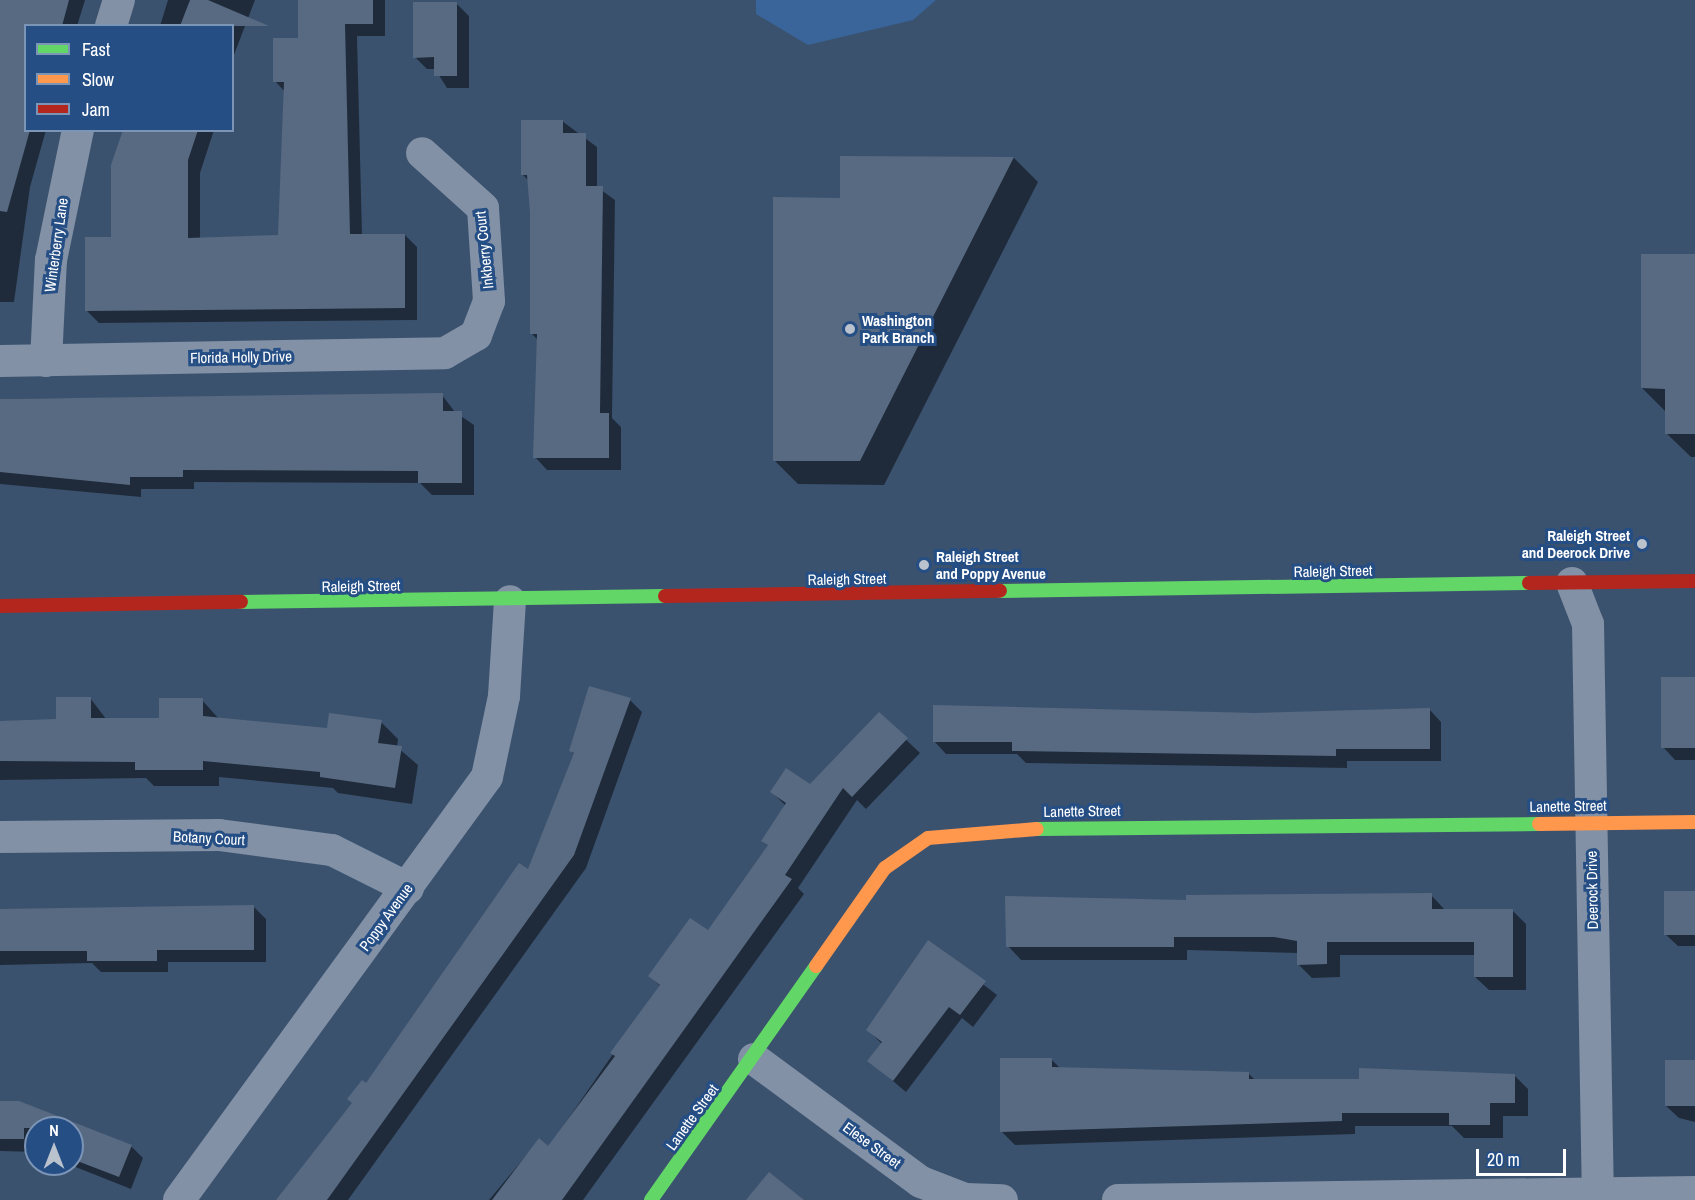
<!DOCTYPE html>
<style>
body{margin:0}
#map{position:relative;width:1695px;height:1200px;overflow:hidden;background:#3b526f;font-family:"Archivo Narrow",sans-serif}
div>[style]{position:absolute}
.green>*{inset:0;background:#39659b}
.shadow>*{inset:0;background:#0007}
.building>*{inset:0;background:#586a81;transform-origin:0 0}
.street>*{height:32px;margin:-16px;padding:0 16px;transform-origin:16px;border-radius:16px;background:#8291a5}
.fast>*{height:14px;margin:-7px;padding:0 7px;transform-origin:7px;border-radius:7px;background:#63d668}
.slow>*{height:14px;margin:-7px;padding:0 7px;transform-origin:7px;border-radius:7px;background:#ff974d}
.jam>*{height:14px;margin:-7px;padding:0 7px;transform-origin:7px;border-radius:7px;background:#b3261e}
.dots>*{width:16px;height:16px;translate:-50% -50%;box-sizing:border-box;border:3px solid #254e85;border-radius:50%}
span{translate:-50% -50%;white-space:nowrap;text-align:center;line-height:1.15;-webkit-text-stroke:6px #254e85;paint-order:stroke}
.street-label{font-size:15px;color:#fff}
.poi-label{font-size:15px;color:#fff;font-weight:700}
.left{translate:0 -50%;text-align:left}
.right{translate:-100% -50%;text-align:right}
.legend{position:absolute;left:24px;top:24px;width:210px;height:108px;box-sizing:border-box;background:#254e85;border:2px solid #7c95b6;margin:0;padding:8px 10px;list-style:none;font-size:18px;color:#fff}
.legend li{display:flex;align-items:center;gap:12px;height:30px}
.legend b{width:30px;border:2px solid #7c95b6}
.north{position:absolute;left:24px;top:1116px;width:60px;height:60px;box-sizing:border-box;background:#254e85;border:2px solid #7c95b6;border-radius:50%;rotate:0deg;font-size:16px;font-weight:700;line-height:24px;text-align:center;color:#fff}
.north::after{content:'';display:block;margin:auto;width:21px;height:27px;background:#bac2cd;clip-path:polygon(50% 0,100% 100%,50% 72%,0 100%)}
.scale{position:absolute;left:1476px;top:1149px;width:90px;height:27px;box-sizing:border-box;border:3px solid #fff;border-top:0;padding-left:8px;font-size:18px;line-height:21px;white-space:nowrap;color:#fff;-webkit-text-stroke:4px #254e85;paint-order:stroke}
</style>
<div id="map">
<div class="green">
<div style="clip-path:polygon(756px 0,936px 0,913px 20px,808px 45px,756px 14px)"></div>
</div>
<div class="shadow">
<div style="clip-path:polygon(0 0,85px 0,77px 26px,26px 26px,26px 130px,46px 130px,30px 187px,14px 302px,0 302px)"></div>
<div style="clip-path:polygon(168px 0,255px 0,232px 60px,232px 26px,160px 26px)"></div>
<div style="clip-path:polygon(299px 0,385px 0,385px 36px,357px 36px,362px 235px,405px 235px,417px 247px,417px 320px,99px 323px,87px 311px,113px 239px,124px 130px,214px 130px,200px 173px,200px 239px,279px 236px,285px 92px,275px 81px,299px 40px)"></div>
<div style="clip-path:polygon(456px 3px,469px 16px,469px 88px,447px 88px,435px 69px,427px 69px,415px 57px)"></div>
<div style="clip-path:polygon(562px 121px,597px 147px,597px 187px,615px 200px,612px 418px,621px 427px,621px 470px,547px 470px,535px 457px,538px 340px,531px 333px,531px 212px,529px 181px,523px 175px)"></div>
<div style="clip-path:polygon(842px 157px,1014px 158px,1038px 182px,884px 485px,798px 484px,774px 460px,841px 199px)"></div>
<div style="clip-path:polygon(1695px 255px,1695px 457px,1691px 457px,1666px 433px,1666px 412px,1642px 388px)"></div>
<div style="clip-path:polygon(442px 395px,455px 412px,474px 425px,474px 495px,432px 495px,420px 483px,194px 482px,194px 489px,141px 489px,141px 497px,0 484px,0 399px)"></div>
<div style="clip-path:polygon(1695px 678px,1695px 760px,1675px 760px,1663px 747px)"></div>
<div style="clip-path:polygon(90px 698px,107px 720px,160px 720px,202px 700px,219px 719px,328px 730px,381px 722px,398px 739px,397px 747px,418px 765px,412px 804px,338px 793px,333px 788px,219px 777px,219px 786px,154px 786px,146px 778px,0 780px,0 722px,57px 721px)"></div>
<div style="clip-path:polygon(630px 700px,642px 712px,586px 868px,348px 1200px,279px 1200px,529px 872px,575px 755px,571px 751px)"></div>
<div style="clip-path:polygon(1429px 709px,1441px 722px,1441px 761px,1347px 761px,1347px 768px,1026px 763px,1017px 754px,946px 754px,934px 741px,1255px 715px)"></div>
<div style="clip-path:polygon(879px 714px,920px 753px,866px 809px,857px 800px,798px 888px,804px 894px,583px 1200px,489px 1200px,539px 1140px,548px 1148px,660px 986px,650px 976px,708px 933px,769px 846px,763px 841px,786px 806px,772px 792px,811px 786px)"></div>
<div style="clip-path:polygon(1695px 893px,1695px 946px,1678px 946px,1665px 934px)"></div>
<div style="clip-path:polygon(1431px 895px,1445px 910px,1512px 910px,1526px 924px,1526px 990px,1489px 990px,1475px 977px,1475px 955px,1340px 955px,1340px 977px,1312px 978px,1298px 964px,1298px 953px,1187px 950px,1187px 960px,1021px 960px,1008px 946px,1187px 902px)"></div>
<div style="clip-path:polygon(253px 906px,266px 919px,266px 962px,168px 962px,168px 972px,101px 972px,92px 963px,0 965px,0 912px)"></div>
<div style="clip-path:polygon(928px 942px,997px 995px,973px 1027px,962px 1018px,906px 1092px,869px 1061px,882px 1044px,868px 1030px)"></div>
<div style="clip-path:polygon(1051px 1059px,1061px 1069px,1248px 1073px,1256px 1081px,1515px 1076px,1528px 1089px,1528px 1116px,1503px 1116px,1503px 1138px,1464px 1138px,1452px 1126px,1355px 1126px,1355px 1134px,1015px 1145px,1002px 1132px)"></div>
<div style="clip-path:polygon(1695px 1062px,1695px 1122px,1679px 1118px,1666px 1106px)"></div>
<div style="clip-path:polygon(0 1102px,131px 1146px,143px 1158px,131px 1189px,68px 1164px,72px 1164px,72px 1128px,36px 1128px,36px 1152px,0 1151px)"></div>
</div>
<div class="building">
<div style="clip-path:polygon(0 0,69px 0,62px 26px,26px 26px,26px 130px,30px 130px,7px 212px,0 211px)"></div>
<div style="clip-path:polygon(190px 0,208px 0,269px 26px,180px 26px)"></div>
<div style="clip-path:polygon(298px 0,373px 0,373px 24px,345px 24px,350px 234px,405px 234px,405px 308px,85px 311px,85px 237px,111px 237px,111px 165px,123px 130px,198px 130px,188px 160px,188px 238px,278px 235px,284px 82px,273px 82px,273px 38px,298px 38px)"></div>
<div style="clip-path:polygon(413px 2px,457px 2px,457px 76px,434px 76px,434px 57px,413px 58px)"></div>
<div style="clip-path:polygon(521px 120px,563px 120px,563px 133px,586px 133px,586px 186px,603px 186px,600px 413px,609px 413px,609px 458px,533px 458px,537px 334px,530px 334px,530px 212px,527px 175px,521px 175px)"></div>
<div style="clip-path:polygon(840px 156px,1014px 157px,860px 461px,773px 461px,773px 197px,840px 198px)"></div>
<div style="clip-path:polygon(1641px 254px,1695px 254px,1695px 434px,1665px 434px,1665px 389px,1641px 388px)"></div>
<div style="clip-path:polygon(443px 393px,443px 411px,462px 411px,462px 483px,418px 483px,418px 471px,183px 470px,183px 477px,130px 477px,130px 485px,0 472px,0 399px)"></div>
<div style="left:1661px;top:677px;width:34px;height:71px"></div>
<div style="clip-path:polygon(589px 686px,631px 698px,574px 855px,327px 1200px,276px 1200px,352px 1103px,347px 1099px,362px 1080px,366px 1083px,519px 863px,528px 869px,574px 753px,569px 751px)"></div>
<div style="clip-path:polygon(56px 697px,91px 697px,91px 718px,159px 718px,159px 698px,203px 698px,203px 716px,327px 728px,329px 713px,382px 720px,378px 743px,402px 746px,395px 788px,320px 777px,320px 772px,203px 761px,203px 770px,135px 770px,135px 762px,0 761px,0 721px,56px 719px)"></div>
<div style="clip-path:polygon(933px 705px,1255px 713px,1430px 708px,1430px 749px,1336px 749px,1336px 756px,1012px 751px,1012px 742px,933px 742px)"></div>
<div style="clip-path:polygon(879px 712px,908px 738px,852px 797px,843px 788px,785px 875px,792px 879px,562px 1200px,492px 1200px,539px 1138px,548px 1146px,615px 1056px,610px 1053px,660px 985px,648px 976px,690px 918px,708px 930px,768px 845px,761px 841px,786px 803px,770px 792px,786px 768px,810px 784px)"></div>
<div style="left:1664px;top:891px;width:31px;height:44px"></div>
<div style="clip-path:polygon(1432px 893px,1432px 909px,1513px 909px,1513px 977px,1474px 977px,1474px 942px,1327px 942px,1327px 964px,1297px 965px,1297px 941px,1274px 937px,1174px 937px,1174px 947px,1006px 947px,1005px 896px,1186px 900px,1186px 895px)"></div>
<div style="clip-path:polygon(254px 905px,254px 950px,157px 950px,157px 961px,87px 961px,87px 951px,0 951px,0 909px)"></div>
<div style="clip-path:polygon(928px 940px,986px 981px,960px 1015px,949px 1007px,893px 1081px,867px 1061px,882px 1042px,866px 1030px)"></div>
<div style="clip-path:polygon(1000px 1058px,1052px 1058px,1052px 1067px,1249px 1072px,1249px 1079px,1359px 1079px,1359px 1068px,1515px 1074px,1515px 1103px,1490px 1103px,1490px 1125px,1449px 1125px,1449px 1113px,1342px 1113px,1342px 1121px,1000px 1132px)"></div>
<div style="left:1665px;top:1060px;width:30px;height:46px"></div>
<div style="clip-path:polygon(0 1101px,19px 1101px,132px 1145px,119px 1177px,72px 1159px,72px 1128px,24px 1128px,24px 1139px,0 1139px)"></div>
<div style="clip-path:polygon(769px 1172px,804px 1200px,746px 1200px)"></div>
</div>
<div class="street">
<div style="left:111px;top:26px;width:27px;rotate:-73deg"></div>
<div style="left:0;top:361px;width:445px;rotate:-1deg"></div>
<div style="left:445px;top:353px;width:36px;rotate:-30deg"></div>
<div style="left:476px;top:335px;width:36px;rotate:-69deg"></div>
<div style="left:489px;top:301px;width:93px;rotate:-93.7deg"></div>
<div style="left:483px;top:208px;width:82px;rotate:-138deg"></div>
<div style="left:46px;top:361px;width:101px;rotate:-87.2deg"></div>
<div style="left:51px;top:260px;width:133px;rotate:-78.3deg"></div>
<div style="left:1572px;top:583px;width:44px;rotate:68.7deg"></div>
<div style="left:1588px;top:624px;width:576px;rotate:89.01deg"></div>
<div style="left:0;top:837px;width:219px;rotate:-0.5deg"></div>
<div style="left:219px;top:835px;width:114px;rotate:7.6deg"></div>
<div style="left:332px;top:850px;width:85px;rotate:26.6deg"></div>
<div style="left:754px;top:1059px;width:207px;rotate:36.4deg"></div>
<div style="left:921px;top:1182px;width:47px;rotate:21.1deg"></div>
<div style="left:965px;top:1199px;width:37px;rotate:2deg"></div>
<div style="left:179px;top:1200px;width:523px;rotate:-53.94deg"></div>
<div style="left:487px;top:777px;width:83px;rotate:-78.1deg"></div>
<div style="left:504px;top:696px;width:95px;rotate:-86.4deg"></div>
<div style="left:1118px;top:1200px;width:577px;rotate:-0.79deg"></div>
</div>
<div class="fast">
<div style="left:1000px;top:591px;width:529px;rotate:-0.87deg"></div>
<div style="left:241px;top:602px;width:424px;rotate:-0.8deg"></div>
<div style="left:1037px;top:829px;width:502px;rotate:-0.57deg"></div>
<div style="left:651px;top:1200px;width:286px;rotate:-54.8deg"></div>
</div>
<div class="slow">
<div style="left:1539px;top:824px;width:156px;rotate:-0.7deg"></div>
<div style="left:816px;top:966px;width:120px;rotate:-54.9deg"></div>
<div style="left:885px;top:868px;width:52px;rotate:-34.9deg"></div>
<div style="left:928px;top:838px;width:109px;rotate:-4.7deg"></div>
</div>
<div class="jam">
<div style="left:1529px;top:583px;width:166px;rotate:-0.7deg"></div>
<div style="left:665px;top:596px;width:335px;rotate:-0.9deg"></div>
<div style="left:0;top:606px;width:241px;rotate:-1deg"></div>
</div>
<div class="dots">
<div style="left:850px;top:329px;background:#bac2cd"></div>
<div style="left:1642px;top:544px;background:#bac2cd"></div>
<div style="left:924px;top:565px;background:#bac2cd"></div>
</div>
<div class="street-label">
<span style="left:56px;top:245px;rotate:-82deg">Winterberry Lane</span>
<span style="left:484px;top:250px;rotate:-96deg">Inkberry Court</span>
<span style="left:241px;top:357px;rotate:-1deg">Florida Holly Drive</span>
<span style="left:1333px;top:571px;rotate:-1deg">Raleigh Street</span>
<span style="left:847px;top:579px;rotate:-1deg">Raleigh Street</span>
<span style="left:361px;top:586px;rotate:-1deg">Raleigh Street</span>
<span style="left:1568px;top:806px;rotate:-1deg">Lanette Street</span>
<span style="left:1082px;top:811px;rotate:-1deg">Lanette Street</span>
<span style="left:209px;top:838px;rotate:3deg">Botany Court</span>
<span style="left:1592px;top:890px;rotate:-91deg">Deerock Drive</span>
<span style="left:386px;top:917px;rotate:-54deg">Poppy Avenue</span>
<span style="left:692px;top:1117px;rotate:-54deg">Lanette Street</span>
<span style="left:872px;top:1145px;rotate:36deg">Elese Street</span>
</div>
<div class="poi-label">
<span class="left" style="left:862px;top:329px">Washington<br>Park Branch</span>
<span class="right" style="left:1630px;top:544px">Raleigh Street<br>and Deerock Drive</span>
<span class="left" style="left:936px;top:565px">Raleigh Street<br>and Poppy Avenue</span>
</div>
<ul class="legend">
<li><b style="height:8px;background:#63d668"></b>Fast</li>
<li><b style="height:8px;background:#ff974d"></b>Slow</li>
<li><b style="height:8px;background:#b3261e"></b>Jam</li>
</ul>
<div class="north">N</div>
<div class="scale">20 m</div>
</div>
